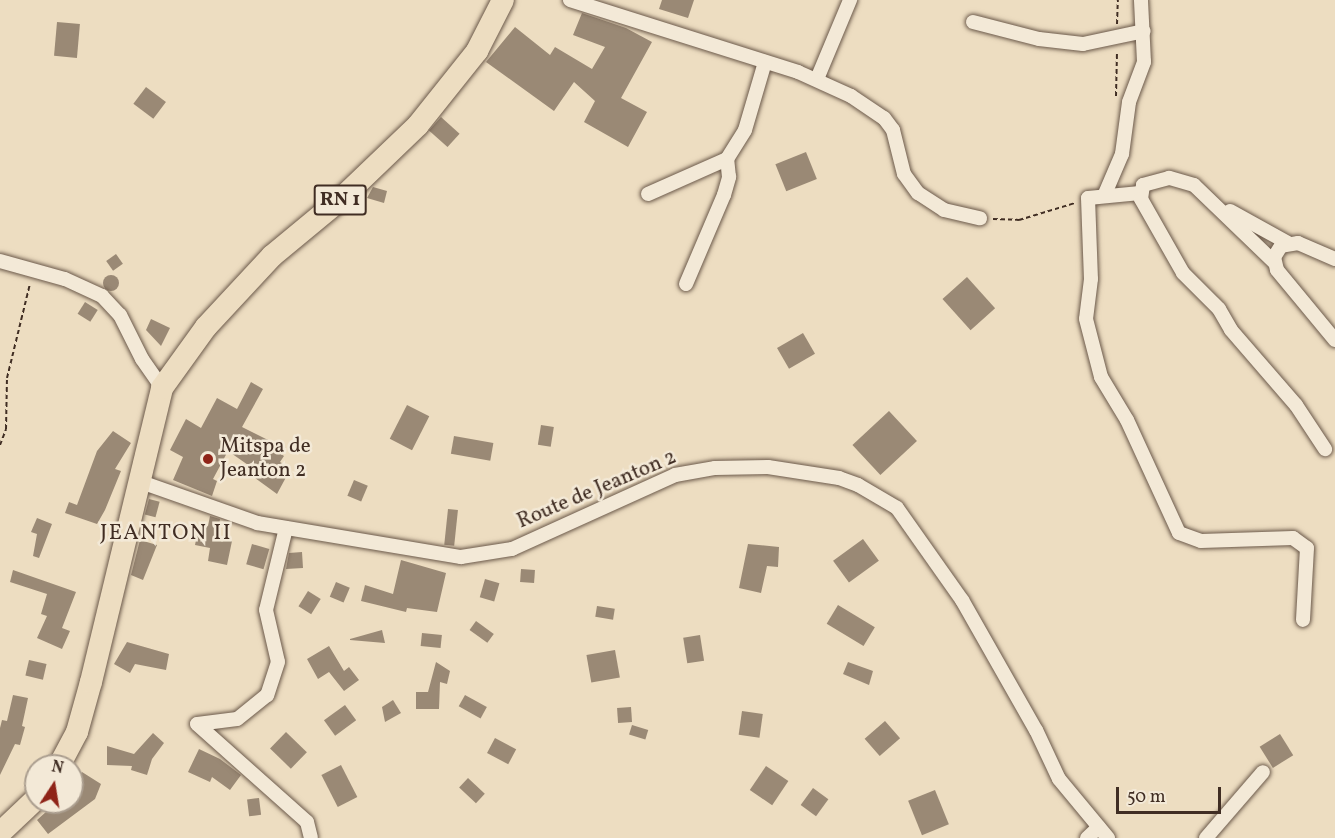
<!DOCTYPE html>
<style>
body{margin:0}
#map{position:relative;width:1335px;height:838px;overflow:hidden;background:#edddc1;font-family:Vollkorn,serif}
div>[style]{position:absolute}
.building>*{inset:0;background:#9a8975;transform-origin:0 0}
.round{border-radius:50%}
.path>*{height:2px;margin-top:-1px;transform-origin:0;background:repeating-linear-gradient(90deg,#402d23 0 4.5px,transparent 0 7.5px)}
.roads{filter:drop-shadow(0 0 2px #6b594a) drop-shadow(0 0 2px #6b594a)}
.minor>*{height:14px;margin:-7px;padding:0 7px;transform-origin:7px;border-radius:7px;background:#f3e9d7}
.primary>*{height:22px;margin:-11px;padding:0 11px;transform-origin:11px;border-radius:11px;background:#edddc1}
.dots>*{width:16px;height:16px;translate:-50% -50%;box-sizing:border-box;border:3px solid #f3e9d7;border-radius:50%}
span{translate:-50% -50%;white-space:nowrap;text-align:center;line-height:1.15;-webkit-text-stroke:5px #f3e9d7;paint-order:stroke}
.shield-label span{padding:2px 4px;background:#f3e9d7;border:2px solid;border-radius:4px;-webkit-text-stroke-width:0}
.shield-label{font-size:20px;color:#402d23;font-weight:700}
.poi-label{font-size:21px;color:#402d23}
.left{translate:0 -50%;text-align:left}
.street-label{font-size:21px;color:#402d23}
.neighbourhood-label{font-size:22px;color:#402d23;letter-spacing:1.5px}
.north{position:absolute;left:24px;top:754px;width:60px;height:60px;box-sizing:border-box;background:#f3e9d7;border:2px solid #ab9e8f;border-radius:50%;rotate:12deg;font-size:16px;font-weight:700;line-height:24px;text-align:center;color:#402d23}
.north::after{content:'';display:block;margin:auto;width:21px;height:27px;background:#8f2418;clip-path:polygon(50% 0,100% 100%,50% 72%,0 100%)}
.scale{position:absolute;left:1116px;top:787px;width:105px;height:27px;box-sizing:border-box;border:3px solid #402d23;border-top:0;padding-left:8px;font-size:18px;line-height:21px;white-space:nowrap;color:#402d23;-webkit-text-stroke:4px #f3e9d7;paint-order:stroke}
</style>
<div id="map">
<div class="building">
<div style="clip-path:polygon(662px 0,694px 0,688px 18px,659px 9px)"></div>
<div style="clip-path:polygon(582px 13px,626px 28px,652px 42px,621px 98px,647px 112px,628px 147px,584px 122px,595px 101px,574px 82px,554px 111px,486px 62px,515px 27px,550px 55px,555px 47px,592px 69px,605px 47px,573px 35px)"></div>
<div style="left:57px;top:22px;width:23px;height:34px;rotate:5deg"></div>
<div style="left:146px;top:87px;width:25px;height:21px;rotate:37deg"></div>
<div style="left:441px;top:117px;width:25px;height:18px;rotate:42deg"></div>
<div style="left:806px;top:152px;width:29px;height:33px;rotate:68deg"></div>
<div style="clip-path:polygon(373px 187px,387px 191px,384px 203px,367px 198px)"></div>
<div style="left:116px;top:254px;width:12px;height:12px;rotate:55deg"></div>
<div class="round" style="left:103px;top:275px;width:16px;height:16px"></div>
<div style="left:967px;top:277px;width:42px;height:33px;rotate:48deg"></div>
<div style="left:85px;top:302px;width:15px;height:14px;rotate:32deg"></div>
<div style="clip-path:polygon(151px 319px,170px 328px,161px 346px,146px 330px)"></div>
<div style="left:803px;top:333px;width:24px;height:30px;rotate:60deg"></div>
<div style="clip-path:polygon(251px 382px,263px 389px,242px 427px,282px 447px,278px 452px,284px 456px,280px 462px,291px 468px,277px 494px,247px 472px,251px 467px,228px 451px,213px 479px,217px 481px,212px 496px,173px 480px,183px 457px,170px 450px,186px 419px,201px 428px,217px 398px,237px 409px)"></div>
<div style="left:407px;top:405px;width:25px;height:38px;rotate:27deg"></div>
<div style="left:889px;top:411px;width:41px;height:50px;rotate:47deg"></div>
<div style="left:541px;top:425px;width:13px;height:20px;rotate:9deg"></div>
<div style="clip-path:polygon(113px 431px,131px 443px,115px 469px,121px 471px,105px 510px,97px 524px,65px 513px,69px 502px,77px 505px,97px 451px)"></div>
<div style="left:454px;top:436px;width:40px;height:18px;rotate:10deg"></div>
<div style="left:354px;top:480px;width:15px;height:17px;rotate:23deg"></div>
<div style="left:149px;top:499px;width:11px;height:16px;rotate:15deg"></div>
<div style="left:448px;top:509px;width:10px;height:36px;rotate:6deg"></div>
<div style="clip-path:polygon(210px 516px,220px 519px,217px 538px,232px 541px,227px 565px,208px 561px,210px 548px,195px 545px,199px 525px,208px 526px)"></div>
<div style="clip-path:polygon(37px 518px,52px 524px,39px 558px,33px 556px,37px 534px,31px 532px)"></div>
<div style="left:863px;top:539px;width:27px;height:37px;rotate:54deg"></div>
<div style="clip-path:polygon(140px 540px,157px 545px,143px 580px,131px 575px)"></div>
<div style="left:252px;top:544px;width:18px;height:21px;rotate:16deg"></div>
<div style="clip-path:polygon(748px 544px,779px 547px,778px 567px,767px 566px,761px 593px,739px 588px)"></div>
<div style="clip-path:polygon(302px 552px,303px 568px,286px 569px,289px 553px)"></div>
<div style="clip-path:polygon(401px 560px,446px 573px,437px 612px,407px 608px,406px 612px,361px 601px,365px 585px,393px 594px)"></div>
<div style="left:521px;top:569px;width:14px;height:13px;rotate:4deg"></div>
<div style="clip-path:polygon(13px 570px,76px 592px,62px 628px,70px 631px,62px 649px,37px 638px,47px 616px,41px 614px,47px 594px,10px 582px)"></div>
<div style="left:485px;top:579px;width:15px;height:19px;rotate:16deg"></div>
<div style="left:336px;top:582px;width:15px;height:16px;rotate:23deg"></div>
<div style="left:308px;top:591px;width:15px;height:18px;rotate:32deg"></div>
<div style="left:838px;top:605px;width:43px;height:22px;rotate:31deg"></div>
<div style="left:597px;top:606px;width:18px;height:11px;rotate:9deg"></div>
<div style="left:476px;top:621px;width:22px;height:11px;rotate:36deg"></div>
<div style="clip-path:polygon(382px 630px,385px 643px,350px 640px,350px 639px)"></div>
<div style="left:422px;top:633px;width:20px;height:13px;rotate:6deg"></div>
<div style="left:700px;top:635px;width:26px;height:17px;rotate:81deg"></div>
<div style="clip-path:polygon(127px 642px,169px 654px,166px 670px,135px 664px,130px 673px,114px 664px)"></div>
<div style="clip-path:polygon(329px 646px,344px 671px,349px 667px,359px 680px,344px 691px,329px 672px,318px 679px,307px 659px)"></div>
<div style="left:615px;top:650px;width:28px;height:29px;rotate:80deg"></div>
<div style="left:29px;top:660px;width:18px;height:16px;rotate:13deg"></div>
<div style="clip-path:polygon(436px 662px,450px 671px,447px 684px,440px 682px,439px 709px,416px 709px,416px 692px,428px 692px)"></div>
<div style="clip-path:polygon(848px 662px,873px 671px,869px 685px,843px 674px)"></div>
<div style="clip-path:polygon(13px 695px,28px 698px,22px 726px,25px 727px,20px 745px,15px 744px,0 775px,0 728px,2px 720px,7px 721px)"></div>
<div style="left:465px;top:695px;width:25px;height:13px;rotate:29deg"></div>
<div style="clip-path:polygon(393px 700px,401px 713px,385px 722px,382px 707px)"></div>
<div style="left:345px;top:705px;width:19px;height:26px;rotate:54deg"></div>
<div style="left:631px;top:707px;width:15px;height:14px;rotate:86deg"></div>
<div style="left:742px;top:711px;width:21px;height:24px;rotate:8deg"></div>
<div style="left:885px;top:721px;width:23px;height:27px;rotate:49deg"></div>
<div style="left:632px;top:725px;width:17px;height:10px;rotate:17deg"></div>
<div style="left:286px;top:732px;width:29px;height:23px;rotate:44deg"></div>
<div style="clip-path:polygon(153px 733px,164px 743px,152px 759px,147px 775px,131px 770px,132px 766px,107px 765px,107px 746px,134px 754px)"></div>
<div style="left:1280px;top:734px;width:25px;height:24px;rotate:58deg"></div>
<div style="left:495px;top:738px;width:24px;height:17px;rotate:28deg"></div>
<div style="clip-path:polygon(199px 749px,220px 759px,241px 775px,230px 790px,212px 777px,210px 782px,188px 772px)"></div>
<div style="left:341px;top:765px;width:36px;height:22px;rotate:63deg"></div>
<div style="left:766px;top:766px;width:27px;height:29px;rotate:34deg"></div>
<div style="clip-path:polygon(82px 772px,101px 784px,95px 799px,48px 834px,37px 820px,57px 802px,72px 802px,72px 786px)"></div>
<div style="left:468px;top:778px;width:23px;height:13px;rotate:43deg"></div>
<div style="left:813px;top:788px;width:19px;height:21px;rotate:36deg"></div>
<div style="left:935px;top:790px;width:37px;height:29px;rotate:68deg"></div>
<div style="left:259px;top:798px;width:17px;height:12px;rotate:83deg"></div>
</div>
<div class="path">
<div style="left:1117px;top:24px;width:24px;rotate:-88deg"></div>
<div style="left:1116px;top:96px;width:45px;rotate:-88.7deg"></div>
<div style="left:993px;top:219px;width:26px;rotate:2deg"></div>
<div style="left:1019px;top:220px;width:59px;rotate:-16.9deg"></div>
<div style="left:0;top:445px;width:17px;rotate:-69deg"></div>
<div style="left:6px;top:429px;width:51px;rotate:-88.9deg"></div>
<div style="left:7px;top:378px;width:97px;rotate:-76.3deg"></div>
</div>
<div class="roads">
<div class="minor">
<div style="left:570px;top:0;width:239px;rotate:17.5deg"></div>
<div style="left:798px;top:72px;width:58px;rotate:24.4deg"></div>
<div style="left:851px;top:96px;width:40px;rotate:34deg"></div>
<div style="left:884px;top:118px;width:15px;rotate:53deg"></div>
<div style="left:893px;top:130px;width:45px;rotate:76deg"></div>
<div style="left:904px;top:174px;width:24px;rotate:54deg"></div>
<div style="left:918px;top:193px;width:31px;rotate:33deg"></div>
<div style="left:944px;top:210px;width:37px;rotate:13deg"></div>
<div style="left:973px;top:22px;width:68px;rotate:14.4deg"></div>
<div style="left:1039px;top:39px;width:44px;rotate:6.5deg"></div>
<div style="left:1083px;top:44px;width:62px;rotate:-12deg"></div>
<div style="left:817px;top:79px;width:86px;rotate:-67.3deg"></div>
<div style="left:1140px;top:193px;width:52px;rotate:174.5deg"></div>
<div style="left:1088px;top:198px;width:81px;rotate:87.9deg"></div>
<div style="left:1091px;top:279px;width:40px;rotate:97.1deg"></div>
<div style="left:1086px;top:319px;width:60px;rotate:75.5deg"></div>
<div style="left:1101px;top:377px;width:50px;rotate:58.8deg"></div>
<div style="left:1127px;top:420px;width:124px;rotate:65.3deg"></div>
<div style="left:1179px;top:533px;width:23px;rotate:20deg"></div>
<div style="left:1201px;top:541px;width:92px;rotate:-1.9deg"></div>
<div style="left:1293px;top:538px;width:17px;rotate:36deg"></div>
<div style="left:1307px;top:548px;width:72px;rotate:93.2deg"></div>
<div style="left:648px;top:194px;width:86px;rotate:-23.9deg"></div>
<div style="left:1104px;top:196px;width:46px;rotate:-66.8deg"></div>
<div style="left:1122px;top:154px;width:52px;rotate:-82.3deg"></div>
<div style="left:1129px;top:102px;width:43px;rotate:-69.4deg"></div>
<div style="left:1144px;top:62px;width:62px;rotate:-92.8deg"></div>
<div style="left:1230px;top:211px;width:66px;rotate:28.9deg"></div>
<div style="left:1335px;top:259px;width:40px;rotate:-156.6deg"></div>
<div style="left:1298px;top:243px;width:17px;rotate:170deg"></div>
<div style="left:1281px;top:246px;width:13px;rotate:122deg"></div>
<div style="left:1274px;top:257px;width:13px;rotate:77deg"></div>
<div style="left:1277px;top:270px;width:91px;rotate:50.4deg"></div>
<div style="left:0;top:261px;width:67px;rotate:15.5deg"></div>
<div style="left:65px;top:279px;width:41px;rotate:24.7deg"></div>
<div style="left:102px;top:296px;width:26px;rotate:47deg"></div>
<div style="left:120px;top:315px;width:49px;rotate:63.4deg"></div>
<div style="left:142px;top:359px;width:35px;rotate:55deg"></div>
<div style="left:1274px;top:262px;width:111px;rotate:-136.1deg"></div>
<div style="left:1194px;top:185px;width:26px;rotate:-164deg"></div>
<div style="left:1169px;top:178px;width:27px;rotate:165deg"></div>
<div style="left:1143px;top:185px;width:14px;rotate:98deg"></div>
<div style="left:1141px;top:199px;width:85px;rotate:60.4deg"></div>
<div style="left:1183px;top:273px;width:51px;rotate:45deg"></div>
<div style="left:1219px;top:309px;width:24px;rotate:60deg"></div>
<div style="left:1231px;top:330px;width:99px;rotate:49.1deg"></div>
<div style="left:1296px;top:405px;width:53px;rotate:56.6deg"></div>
<div style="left:686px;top:284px;width:97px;rotate:-66.9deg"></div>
<div style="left:724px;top:195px;width:19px;rotate:-74deg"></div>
<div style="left:729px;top:177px;width:18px;rotate:-96deg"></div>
<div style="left:727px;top:159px;width:34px;rotate:-58deg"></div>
<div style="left:745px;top:130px;width:71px;rotate:-73.6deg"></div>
<div style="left:138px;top:481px;width:126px;rotate:19.4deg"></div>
<div style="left:257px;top:523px;width:207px;rotate:9.5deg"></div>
<div style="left:461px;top:557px;width:52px;rotate:-8.9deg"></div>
<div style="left:512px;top:549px;width:179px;rotate:-24.4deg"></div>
<div style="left:675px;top:475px;width:41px;rotate:-9.9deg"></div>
<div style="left:715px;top:468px;width:53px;rotate:-1.1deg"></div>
<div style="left:768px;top:467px;width:72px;rotate:8.8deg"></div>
<div style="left:839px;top:478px;width:20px;rotate:20deg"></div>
<div style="left:858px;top:485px;width:45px;rotate:30.5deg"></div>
<div style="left:897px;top:508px;width:113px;rotate:54.8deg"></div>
<div style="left:962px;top:600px;width:150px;rotate:60.4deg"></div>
<div style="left:1036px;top:730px;width:54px;rotate:64.9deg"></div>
<div style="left:1059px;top:779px;width:77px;rotate:50.3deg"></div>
<div style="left:286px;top:528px;width:84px;rotate:103.7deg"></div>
<div style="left:266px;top:610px;width:53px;rotate:77deg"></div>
<div style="left:278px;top:662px;width:35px;rotate:108deg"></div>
<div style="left:267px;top:695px;width:38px;rotate:141deg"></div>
<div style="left:237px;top:719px;width:40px;rotate:172.9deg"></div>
<div style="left:197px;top:724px;width:147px;rotate:41.7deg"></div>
<div style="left:307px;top:822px;width:16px;rotate:76deg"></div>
<div style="left:1087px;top:838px;width:16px;rotate:-43deg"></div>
<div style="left:1206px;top:838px;width:87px;rotate:-49.2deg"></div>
</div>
<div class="primary">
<div style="left:59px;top:766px;width:38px;rotate:-62deg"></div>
<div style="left:77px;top:732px;width:52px;rotate:-74.4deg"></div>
<div style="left:91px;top:682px;width:302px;rotate:-76.4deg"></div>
<div style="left:162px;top:388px;width:75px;rotate:-54.2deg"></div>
<div style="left:206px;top:327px;width:97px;rotate:-47.1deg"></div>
<div style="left:272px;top:256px;width:91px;rotate:-39.6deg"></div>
<div style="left:342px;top:198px;width:105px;rotate:-43.8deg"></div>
<div style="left:418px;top:125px;width:95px;rotate:-51.4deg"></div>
<div style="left:477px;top:51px;width:57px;rotate:-63deg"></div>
<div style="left:0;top:833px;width:50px;rotate:-43.4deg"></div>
</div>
</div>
<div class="dots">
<div style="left:208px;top:459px;background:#8f2418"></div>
</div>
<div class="shield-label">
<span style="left:340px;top:200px">RN 1</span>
</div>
<div class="poi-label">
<span class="left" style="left:220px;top:459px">Mitspa de<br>Jeanton 2</span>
</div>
<div class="street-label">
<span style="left:597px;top:490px;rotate:-23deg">Route de Jeanton 2</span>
</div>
<div class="neighbourhood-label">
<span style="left:166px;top:534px">JEANTON II</span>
</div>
<div class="north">N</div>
<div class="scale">50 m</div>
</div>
